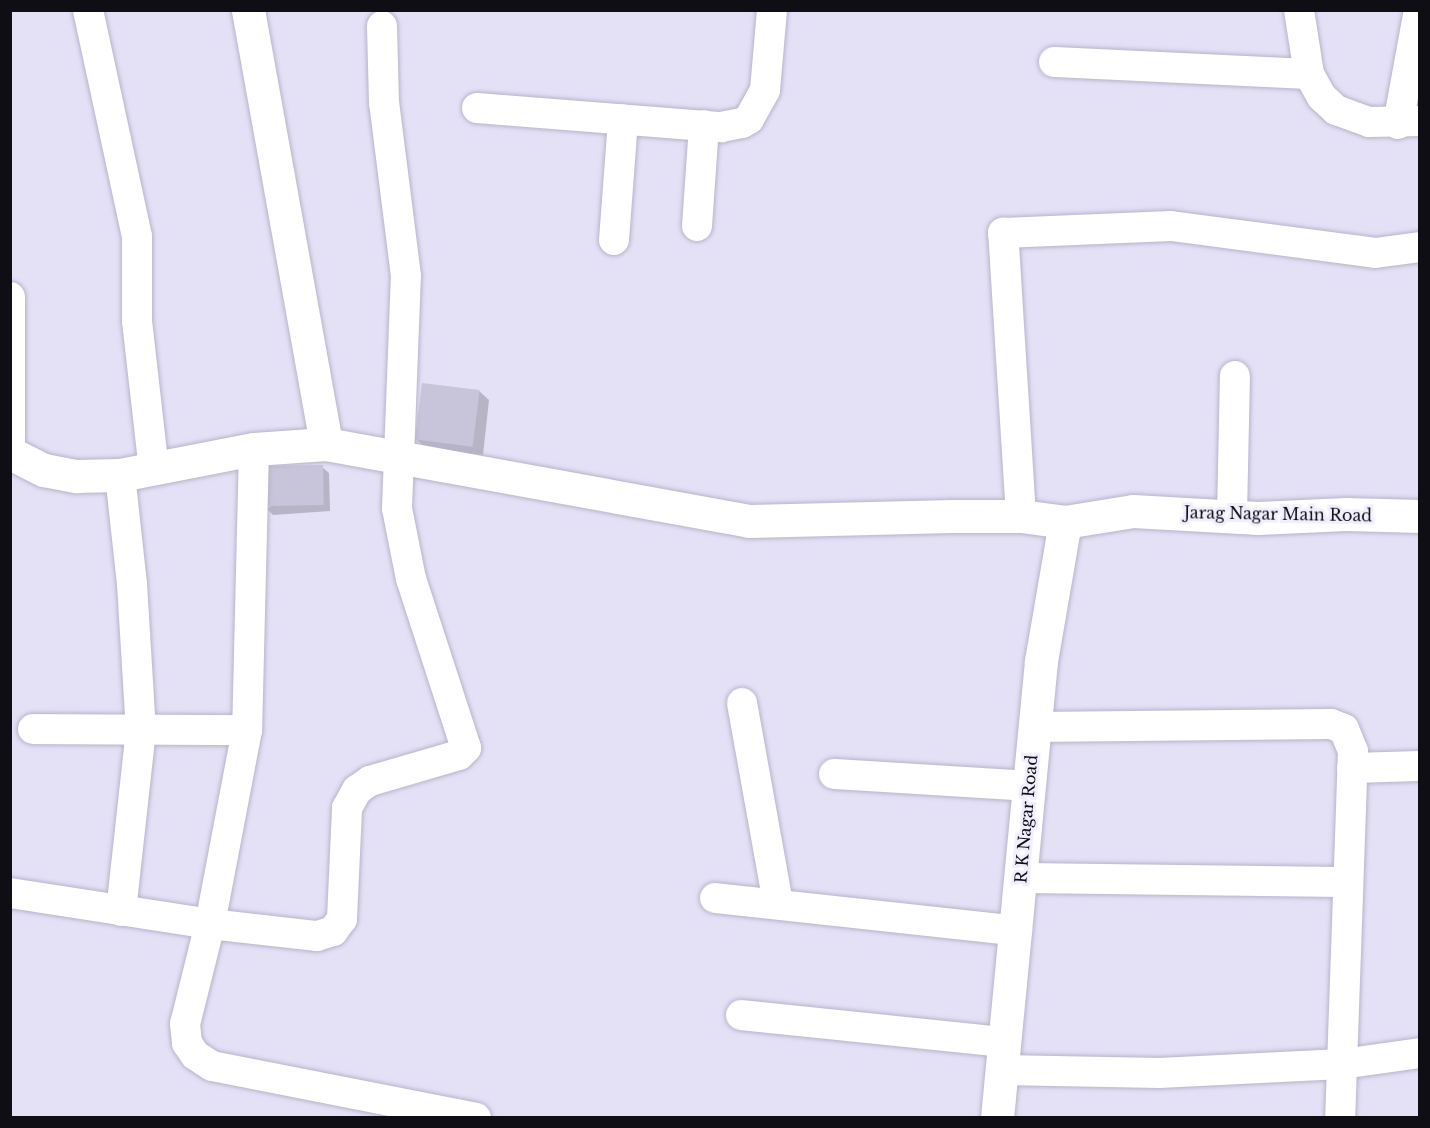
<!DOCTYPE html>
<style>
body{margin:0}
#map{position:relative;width:1430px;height:1128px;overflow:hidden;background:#e4e1f7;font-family:"Libre Baskerville",serif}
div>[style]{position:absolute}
.shadow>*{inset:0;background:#0003}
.building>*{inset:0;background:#c8c5db;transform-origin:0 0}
.roads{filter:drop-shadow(0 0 2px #b7b4c9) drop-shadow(0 0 2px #b7b4c9)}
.street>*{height:30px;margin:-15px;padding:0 15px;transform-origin:15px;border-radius:15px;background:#fff}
.secondary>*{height:33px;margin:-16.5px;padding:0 16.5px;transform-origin:16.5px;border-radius:16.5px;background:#fff}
span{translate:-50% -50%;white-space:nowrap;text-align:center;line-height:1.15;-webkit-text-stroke:6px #f1effd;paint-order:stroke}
.street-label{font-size:16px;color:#0f0e15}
.frame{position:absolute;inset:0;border:12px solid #0f0e15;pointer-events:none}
</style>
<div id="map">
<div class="shadow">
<div style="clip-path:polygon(479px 391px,489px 400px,483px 455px,427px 449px,417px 440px)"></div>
<div style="clip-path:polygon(322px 467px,329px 473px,330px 511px,273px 515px,267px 509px)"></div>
</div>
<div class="building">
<div style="left:422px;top:383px;width:58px;height:57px;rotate:7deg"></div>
<div style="left:323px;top:465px;width:40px;height:57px;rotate:89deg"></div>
</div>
<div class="roads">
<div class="street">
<div style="left:88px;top:10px;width:231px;rotate:77.8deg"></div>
<div style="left:137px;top:236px;width:85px;rotate:90deg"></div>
<div style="left:137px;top:321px;width:150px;rotate:83.5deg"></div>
<div style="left:1299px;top:10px;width:65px;rotate:81.1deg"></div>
<div style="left:1309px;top:74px;width:26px;rotate:61deg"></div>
<div style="left:1322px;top:97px;width:19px;rotate:43deg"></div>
<div style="left:1336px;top:110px;width:35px;rotate:20deg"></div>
<div style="left:1369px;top:122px;width:51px;rotate:-1.1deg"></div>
<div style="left:1054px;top:62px;width:255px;rotate:2.7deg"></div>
<div style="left:477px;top:108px;width:245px;rotate:4.5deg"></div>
<div style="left:721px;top:127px;width:21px;rotate:-11deg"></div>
<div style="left:742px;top:123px;width:8px;rotate:-30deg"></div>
<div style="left:749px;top:119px;width:33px;rotate:-61deg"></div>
<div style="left:765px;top:90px;width:80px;rotate:-85deg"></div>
<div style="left:1398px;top:124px;width:116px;rotate:-79.6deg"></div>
<div style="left:697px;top:226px;width:101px;rotate:-86deg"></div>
<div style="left:614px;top:240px;width:121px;rotate:-85.7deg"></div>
<div style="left:10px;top:297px;width:144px;rotate:90deg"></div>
<div style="left:254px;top:449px;width:281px;rotate:91.4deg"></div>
<div style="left:247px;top:730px;width:197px;rotate:100.8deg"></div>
<div style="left:210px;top:924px;width:103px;rotate:104deg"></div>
<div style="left:185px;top:1024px;width:19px;rotate:84deg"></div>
<div style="left:187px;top:1043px;width:14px;rotate:56deg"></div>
<div style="left:195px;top:1055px;width:20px;rotate:33deg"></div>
<div style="left:212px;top:1066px;width:269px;rotate:11.1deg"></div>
<div style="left:120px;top:475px;width:110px;rotate:83.7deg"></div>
<div style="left:132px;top:584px;width:146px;rotate:86.5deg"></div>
<div style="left:141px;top:730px;width:182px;rotate:96.3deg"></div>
<div style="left:1021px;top:516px;width:284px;rotate:-93.6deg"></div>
<div style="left:1003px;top:233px;width:168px;rotate:-2.4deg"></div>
<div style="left:1171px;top:226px;width:206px;rotate:7.5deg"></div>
<div style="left:1375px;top:253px;width:45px;rotate:-7.6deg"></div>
<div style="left:1232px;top:516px;width:140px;rotate:-88.8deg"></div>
<div style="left:742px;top:703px;width:204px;rotate:79.8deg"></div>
<div style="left:1034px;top:727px;width:297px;rotate:-0.6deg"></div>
<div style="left:1331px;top:724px;width:14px;rotate:21deg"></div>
<div style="left:1344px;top:729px;width:24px;rotate:68deg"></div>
<div style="left:1353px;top:751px;width:367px;rotate:92deg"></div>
<div style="left:33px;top:729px;width:214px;rotate:0.3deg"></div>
<div style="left:1352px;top:768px;width:68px;rotate:-1.7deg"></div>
<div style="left:834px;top:774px;width:194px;rotate:3.5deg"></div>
<div style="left:1020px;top:878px;width:326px;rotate:0.7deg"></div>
<div style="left:10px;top:893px;width:202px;rotate:8.8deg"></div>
<div style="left:210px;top:924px;width:108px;rotate:6.4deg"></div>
<div style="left:317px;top:936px;width:17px;rotate:-17deg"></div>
<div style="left:333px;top:931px;width:15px;rotate:-53deg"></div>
<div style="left:342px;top:919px;width:111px;rotate:-87.4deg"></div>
<div style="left:347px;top:808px;width:21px;rotate:-61deg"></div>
<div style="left:357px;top:790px;width:16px;rotate:-35deg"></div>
<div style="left:370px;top:781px;width:93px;rotate:-16.3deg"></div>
<div style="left:459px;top:755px;width:10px;rotate:-45deg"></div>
<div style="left:466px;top:748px;width:178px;rotate:-108deg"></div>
<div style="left:411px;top:579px;width:72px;rotate:-101.2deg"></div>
<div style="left:397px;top:508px;width:232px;rotate:-87.8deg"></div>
<div style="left:406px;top:276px;width:174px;rotate:-97.2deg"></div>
<div style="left:384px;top:103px;width:77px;rotate:-91.5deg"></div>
<div style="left:715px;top:898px;width:304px;rotate:6.2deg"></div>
<div style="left:741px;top:1015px;width:264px;rotate:5.9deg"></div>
<div style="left:1002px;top:1070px;width:157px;rotate:1.1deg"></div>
<div style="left:1159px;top:1073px;width:183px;rotate:-2.8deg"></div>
<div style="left:1342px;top:1064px;width:79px;rotate:-8deg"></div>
</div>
<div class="secondary">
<div style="left:248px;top:10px;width:441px;rotate:79.8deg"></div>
<div style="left:10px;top:453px;width:38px;rotate:27deg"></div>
<div style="left:44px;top:470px;width:33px;rotate:11deg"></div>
<div style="left:76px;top:476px;width:44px;rotate:-1.3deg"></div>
<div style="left:120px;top:475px;width:136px;rotate:-11deg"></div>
<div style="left:254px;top:449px;width:72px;rotate:-4deg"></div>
<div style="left:326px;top:444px;width:430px;rotate:10.3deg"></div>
<div style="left:749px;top:521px;width:203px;rotate:-1.4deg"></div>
<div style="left:952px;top:516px;width:69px"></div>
<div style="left:1021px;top:516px;width:44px;rotate:7.8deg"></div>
<div style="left:1065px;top:522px;width:69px;rotate:-9.2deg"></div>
<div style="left:1133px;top:511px;width:125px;rotate:3.2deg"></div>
<div style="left:1258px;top:518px;width:88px;rotate:-2.6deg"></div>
<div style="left:1346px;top:514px;width:74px;rotate:1.5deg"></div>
<div style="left:997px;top:1118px;width:459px;rotate:-84.5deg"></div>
<div style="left:1041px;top:661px;width:141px;rotate:-80.2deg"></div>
</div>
</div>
<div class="street-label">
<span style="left:1278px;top:514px;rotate:1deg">Jarag Nagar Main Road</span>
<span style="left:1026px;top:819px;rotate:-85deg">R K Nagar Road</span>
</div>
<div class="frame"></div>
</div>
